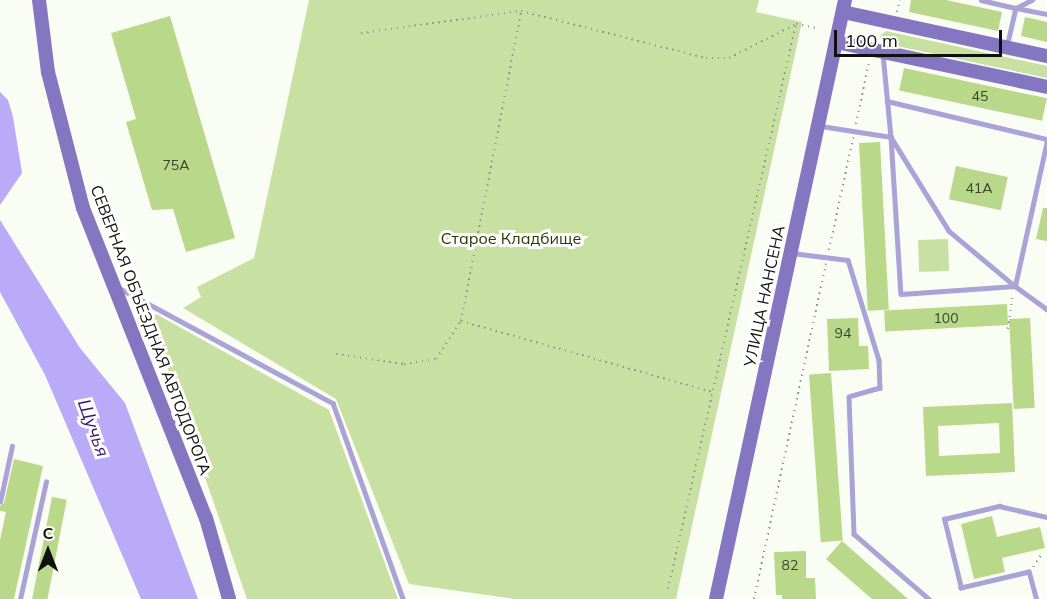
<!DOCTYPE html>
<meta charset="utf-8">
<style>
body{margin:0}
#map{position:relative;width:1047px;height:599px;overflow:hidden;background:#f9fdf4;font-family:Mulish,sans-serif}
div>[style]{position:absolute}
.green>*{inset:0;background:#c8e1a3;transform-origin:0 0}
.water>*{inset:0;background:#b9abf8}
.building>*{inset:0;background:#b9d889;transform-origin:0 0}
.path>*{height:2px;margin-top:-1px;transform-origin:0;background:repeating-linear-gradient(90deg,#949690 0 1.5px,transparent 0 6px)}
.lane>*{height:4.5px;margin:-2.25px;padding:0 2.25px;transform-origin:2.25px;border-radius:2.25px;background:#aba2d7}
.secondary>*{height:14px;margin:-7px;padding:0 7px;transform-origin:7px;border-radius:7px;background:#8576c2}
span{translate:-50% -50%;white-space:nowrap;text-align:center;line-height:1.15;-webkit-text-stroke:6px #fff;paint-order:stroke}
.number-label{font-size:14px;color:#3a432e}
.number-label span{-webkit-text-stroke-width:0}
.park-label{font-size:16px;color:#293a00}
.street-label{font-size:16px;color:#10110f}
.water-label{font-size:18px;color:#36186f;font-style:italic}
.north{position:absolute;left:18px;top:521px;width:60px;height:60px;-webkit-text-stroke:4px #fff;paint-order:stroke;rotate:0deg;font-size:16px;font-weight:700;line-height:24px;text-align:center;color:#10110f}
.north::after{content:'';display:block;margin:auto;width:21px;height:27px;background:#10110f;clip-path:polygon(50% 0,100% 100%,50% 72%,0 100%)}
.scale{position:absolute;left:834px;top:30px;width:168px;height:27px;box-sizing:border-box;border:3px solid #10110f;border-top:0;padding-left:8px;font-size:18px;line-height:21px;white-space:nowrap;color:#10110f;-webkit-text-stroke:4px #fff;paint-order:stroke}
</style>
<div id="map">
<div class="green">
<div style="clip-path:polygon(309px 0,759px 0,756px 12px,802px 22px,676px 599px,515px 599px,409px 584px,336px 399px,183px 308px,201px 297px,197px 287px,254px 258px)"></div>
<div style="clip-path:polygon(886px 31px,1047px 66px,1047px 78px,883px 43px,880px 36px)"></div>
<div style="left:948px;top:239px;width:32px;height:30px;rotate:88deg"></div>
<div style="clip-path:polygon(156px 314px,329px 410px,398px 599px,247px 599px,151px 321px)"></div>
</div>
<div class="water">
<div style="clip-path:polygon(0 92px,8px 100px,13px 117px,22px 173px,0 205px)"></div>
<div style="clip-path:polygon(0 220px,80px 348px,125px 403px,198px 599px,141px 599px,45px 375px,0 292px)"></div>
</div>
<div class="building">
<div style="clip-path:polygon(911px 0,946px 0,1002px 12px,998px 31px,909px 12px)"></div>
<div style="clip-path:polygon(170px 16px,235px 238px,186px 252px,173px 209px,152px 210px,126px 122px,136px 119px,111px 33px)"></div>
<div style="clip-path:polygon(1025px 17px,1047px 22px,1047px 42px,1021px 36px)"></div>
<div style="left:904px;top:68px;width:146px;height:23px;rotate:12deg"></div>
<div style="left:880px;top:142px;width:168px;height:21px;rotate:87deg"></div>
<div style="left:956px;top:166px;width:53px;height:34px;rotate:12deg"></div>
<div style="clip-path:polygon(1043px 208px,1047px 208px,1047px 241px,1036px 239px)"></div>
<div style="left:1007px;top:304px;width:21px;height:123px;rotate:87deg"></div>
<div style="clip-path:polygon(858px 318px,859px 346px,868px 346px,869px 369px,829px 371px,827px 319px)"></div>
<div style="left:1030px;top:318px;width:90px;height:21px;rotate:87deg"></div>
<div style="left:831px;top:373px;width:168px;height:22px;rotate:86deg"></div>
<div style="clip-path:polygon(evenodd,1012px 403px,1015px 472px,926px 476px,923px 407px,1012px 403px,999px 423px,1000px 453px,939px 456px,938px 426px,999px 423px)"></div>
<div style="clip-path:polygon(14px 459px,43px 466px,14px 599px,0 599px,0 540px,6px 512px,0 511px,0 506px,4px 503px)"></div>
<div style="left:52px;top:497px;width:15px;height:104px;rotate:11deg"></div>
<div style="clip-path:polygon(992px 516px,997px 537px,1040px 527px,1045px 548px,1002px 558px,1005px 572px,974px 579px,961px 524px)"></div>
<div style="clip-path:polygon(842px 541px,908px 599px,872px 599px,826px 559px)"></div>
<div style="clip-path:polygon(806px 551px,806px 578px,815px 578px,816px 599px,782px 599px,782px 595px,776px 595px,774px 552px)"></div>
</div>
<div class="path">
<div style="left:897px;top:12px;width:12px;rotate:-76deg"></div>
<div style="left:361px;top:33px;width:162px;rotate:-7.8deg"></div>
<div style="left:521px;top:11px;width:191px;rotate:14.3deg"></div>
<div style="left:706px;top:58px;width:23px"></div>
<div style="left:729px;top:58px;width:75px;rotate:-26.9deg"></div>
<div style="left:796px;top:24px;width:21px;rotate:11deg"></div>
<div style="left:856px;top:124px;width:63px;rotate:-78.2deg"></div>
<div style="left:829px;top:250px;width:115px;rotate:-77.9deg"></div>
<div style="left:461px;top:321px;width:261px;rotate:15.8deg"></div>
<div style="left:1008px;top:329px;width:34px;rotate:-82deg"></div>
<div style="left:336px;top:354px;width:69px;rotate:8.4deg"></div>
<div style="left:404px;top:364px;width:32px;rotate:-9deg"></div>
<div style="left:436px;top:359px;width:45px;rotate:-56.7deg"></div>
<div style="left:461px;top:321px;width:316px;rotate:-79deg"></div>
<div style="left:1033px;top:567px;width:14px;rotate:-56deg"></div>
<div style="left:668px;top:589px;width:579px;rotate:-77.24deg"></div>
<div style="left:754px;top:599px;width:343px;rotate:-77.9deg"></div>
</div>
<div class="lane">
<div style="left:981px;top:0;width:36px;rotate:13deg"></div>
<div style="left:1016px;top:8px;width:39px;rotate:103deg"></div>
<div style="left:1016px;top:8px;width:32px;rotate:11deg"></div>
<div style="left:1016px;top:8px;width:18px;rotate:-27deg"></div>
<div style="left:883px;top:54px;width:83px;rotate:84.5deg"></div>
<div style="left:891px;top:137px;width:110px;rotate:58.3deg"></div>
<div style="left:949px;top:231px;width:86px;rotate:39.8deg"></div>
<div style="left:1015px;top:286px;width:149px;rotate:-77.6deg"></div>
<div style="left:887px;top:101px;width:164px;rotate:13.4deg"></div>
<div style="left:821px;top:126px;width:71px;rotate:8.9deg"></div>
<div style="left:891px;top:137px;width:157px;rotate:86.4deg"></div>
<div style="left:901px;top:294px;width:114px;rotate:-4deg"></div>
<div style="left:1015px;top:286px;width:39px;rotate:36deg"></div>
<div style="left:792px;top:253px;width:56px;rotate:7.1deg"></div>
<div style="left:848px;top:260px;width:105px;rotate:72.8deg"></div>
<div style="left:879px;top:360px;width:28px;rotate:88deg"></div>
<div style="left:880px;top:388px;width:32px;rotate:164deg"></div>
<div style="left:849px;top:397px;width:137px;rotate:87.9deg"></div>
<div style="left:854px;top:534px;width:99px;rotate:40.9deg"></div>
<div style="left:119px;top:288px;width:243px;rotate:28.3deg"></div>
<div style="left:333px;top:403px;width:208px;rotate:70.3deg"></div>
<div style="left:0;top:502px;width:57px;rotate:-77.9deg"></div>
<div style="left:20px;top:599px;width:120px;rotate:-77.5deg"></div>
<div style="left:1036px;top:599px;width:28px;rotate:-105deg"></div>
<div style="left:1029px;top:572px;width:70px;rotate:166.8deg"></div>
<div style="left:961px;top:588px;width:71px;rotate:-103.8deg"></div>
<div style="left:944px;top:519px;width:57px;rotate:-13.3deg"></div>
<div style="left:999px;top:506px;width:49px;rotate:12.9deg"></div>
</div>
<div class="secondary">
<div style="left:39px;top:0;width:73px;rotate:82.9deg"></div>
<div style="left:48px;top:72px;width:140px;rotate:75.6deg"></div>
<div style="left:83px;top:208px;width:334px;rotate:68.4deg"></div>
<div style="left:206px;top:518px;width:84px;rotate:74.1deg"></div>
<div style="left:843px;top:12px;width:209px;rotate:12.2deg"></div>
<div style="left:836px;top:42px;width:216px;rotate:12deg"></div>
<div style="left:716px;top:599px;width:613px;rotate:-77.85deg"></div>
</div>
<div class="number-label">
<span style="left:980px;top:96px">45</span>
<span style="left:176px;top:165px">75А</span>
<span style="left:979px;top:188px">41А</span>
<span style="left:946px;top:318px">100</span>
<span style="left:843px;top:333px">94</span>
<span style="left:790px;top:565px">82</span>
</div>
<div class="park-label">
<span style="left:511px;top:238px">Старое Кладбище</span>
</div>
<div class="street-label">
<span style="left:764px;top:296px;rotate:-78deg">УЛИЦА НАНСЕНА</span>
<span style="left:151px;top:330px;rotate:69deg">СЕВЕРНАЯ ОБЪЕЗДНАЯ АВТОДОРОГА</span>
</div>
<div class="water-label">
<span style="left:93px;top:428px;rotate:70deg">Щучья</span>
</div>
<div class="north">С</div>
<div class="scale">100 m</div>
</div>
